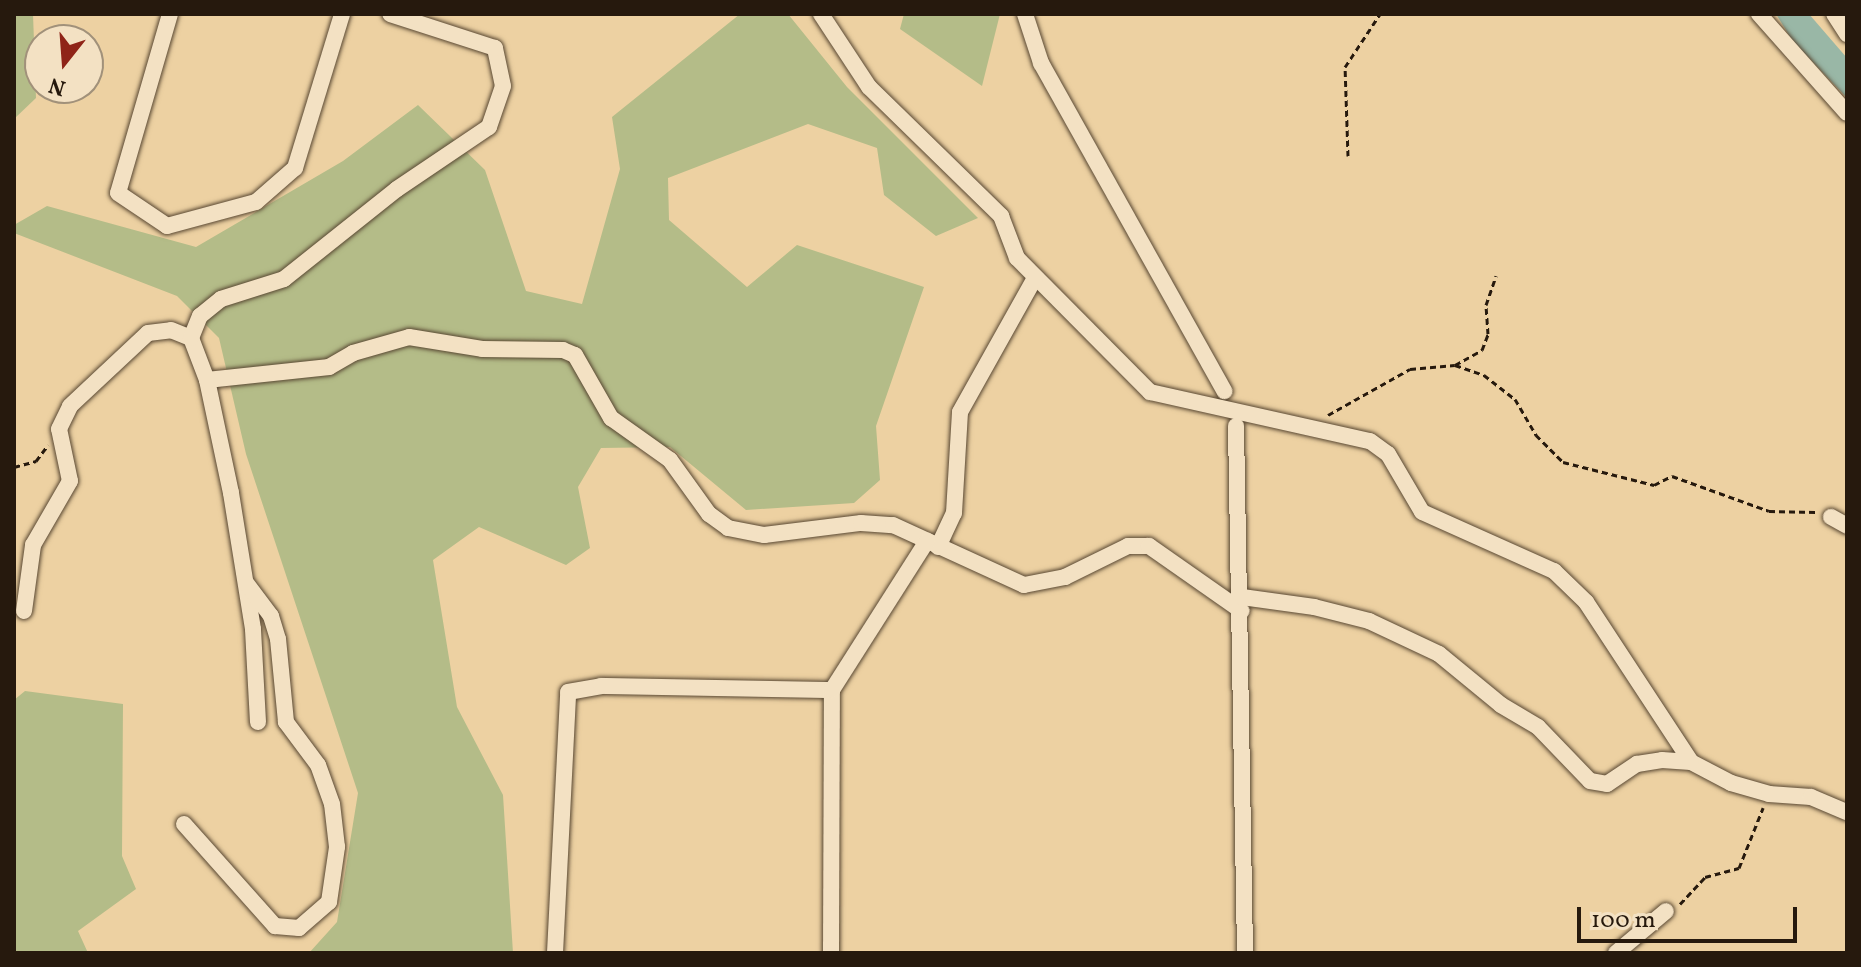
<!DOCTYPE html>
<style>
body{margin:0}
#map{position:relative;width:1861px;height:967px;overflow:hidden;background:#edd1a2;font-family:Vollkorn,serif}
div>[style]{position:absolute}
.green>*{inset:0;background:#b4bc88}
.water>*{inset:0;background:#99b7a6}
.path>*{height:3px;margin-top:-1.5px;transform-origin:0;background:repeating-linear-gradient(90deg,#26190d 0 6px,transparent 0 10px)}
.roads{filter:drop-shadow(0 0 2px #584732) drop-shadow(0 0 2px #584732)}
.minor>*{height:16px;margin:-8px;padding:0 8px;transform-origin:8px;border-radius:8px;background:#f3e1c3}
span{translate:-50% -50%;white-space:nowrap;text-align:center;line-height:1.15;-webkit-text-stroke:6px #f3e1c3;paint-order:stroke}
.frame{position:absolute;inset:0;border:16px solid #26190d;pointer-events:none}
.north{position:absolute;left:24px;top:24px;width:80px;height:80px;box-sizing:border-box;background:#f3e1c3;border:2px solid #a1917a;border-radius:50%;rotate:197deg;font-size:22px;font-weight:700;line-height:32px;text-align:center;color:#26190d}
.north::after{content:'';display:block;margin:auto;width:28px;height:36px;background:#8f2418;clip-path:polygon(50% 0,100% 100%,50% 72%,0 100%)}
.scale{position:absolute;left:1577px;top:907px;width:220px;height:36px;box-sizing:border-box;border:4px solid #26190d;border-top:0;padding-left:10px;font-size:24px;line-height:28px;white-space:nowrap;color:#26190d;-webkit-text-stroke:6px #f3e1c3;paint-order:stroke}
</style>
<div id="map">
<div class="green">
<div style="clip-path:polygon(14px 14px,33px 14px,36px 98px,14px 119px)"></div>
<div style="clip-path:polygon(740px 14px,788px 14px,847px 87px,978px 218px,936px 236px,884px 195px,877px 148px,808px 124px,668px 178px,669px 220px,747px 287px,797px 245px,924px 287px,876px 426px,880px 480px,854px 503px,746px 510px,670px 447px,601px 448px,578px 487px,590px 548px,566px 565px,479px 527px,433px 560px,457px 707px,503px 795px,513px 953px,309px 953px,337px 922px,358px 793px,246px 454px,219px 338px,177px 296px,14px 233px,14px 225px,47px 206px,196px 247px,343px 161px,418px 105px,485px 170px,526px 291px,582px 304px,620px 169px,612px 117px)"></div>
<div style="clip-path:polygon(904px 14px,1000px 14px,982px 86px,900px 29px)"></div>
<div style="clip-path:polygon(25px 691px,123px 704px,122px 856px,136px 889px,78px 931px,88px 953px,14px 953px,14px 700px)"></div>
</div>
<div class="water">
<div style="clip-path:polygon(1776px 14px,1809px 14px,1847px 58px,1847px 98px,1792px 40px)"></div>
</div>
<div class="path">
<div style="left:1348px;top:156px;width:89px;rotate:-91.9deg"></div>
<div style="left:1345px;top:67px;width:64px;rotate:-56.6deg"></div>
<div style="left:1455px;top:365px;width:31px;rotate:19deg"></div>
<div style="left:1484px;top:375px;width:39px;rotate:38deg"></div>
<div style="left:1515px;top:399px;width:42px;rotate:59.7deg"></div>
<div style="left:1536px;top:435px;width:38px;rotate:45deg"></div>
<div style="left:1563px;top:462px;width:94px;rotate:14.2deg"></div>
<div style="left:1654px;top:485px;width:20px;rotate:-27deg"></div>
<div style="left:1672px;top:476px;width:103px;rotate:19.8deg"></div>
<div style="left:1769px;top:511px;width:47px;rotate:1.2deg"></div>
<div style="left:1328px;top:415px;width:94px;rotate:-29.3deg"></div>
<div style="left:1410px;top:369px;width:45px;rotate:-5.1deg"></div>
<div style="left:1455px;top:365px;width:31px;rotate:-29deg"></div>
<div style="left:1482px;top:350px;width:17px;rotate:-69deg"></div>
<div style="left:1488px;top:334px;width:29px;rotate:-94deg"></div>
<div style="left:1486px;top:305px;width:31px;rotate:-71deg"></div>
<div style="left:14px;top:467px;width:23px;rotate:-15deg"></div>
<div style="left:36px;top:461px;width:20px;rotate:-53deg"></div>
<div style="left:1680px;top:904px;width:37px;rotate:-47deg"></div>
<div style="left:1705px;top:877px;width:35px;rotate:-15deg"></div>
<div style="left:1739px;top:868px;width:65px;rotate:-68.2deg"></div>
</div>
<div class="roads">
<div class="minor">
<div style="left:170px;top:14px;width:186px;rotate:106.2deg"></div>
<div style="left:118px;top:193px;width:59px;rotate:34deg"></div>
<div style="left:167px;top:226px;width:92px;rotate:-15.1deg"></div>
<div style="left:256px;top:202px;width:52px;rotate:-41.1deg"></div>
<div style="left:295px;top:168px;width:161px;rotate:-73deg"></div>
<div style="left:821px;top:14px;width:87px;rotate:56.7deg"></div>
<div style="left:869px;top:87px;width:185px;rotate:44.3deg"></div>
<div style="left:1001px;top:216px;width:45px;rotate:69.1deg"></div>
<div style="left:1017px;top:258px;width:189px;rotate:45.2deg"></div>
<div style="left:1150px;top:392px;width:225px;rotate:12.6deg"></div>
<div style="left:1370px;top:441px;width:22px;rotate:36deg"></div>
<div style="left:1388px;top:454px;width:67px;rotate:59.6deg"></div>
<div style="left:1422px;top:512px;width:145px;rotate:24.1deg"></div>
<div style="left:1554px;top:571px;width:45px;rotate:44.1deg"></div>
<div style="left:1586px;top:602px;width:191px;rotate:56.7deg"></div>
<div style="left:1691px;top:762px;width:45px;rotate:27.7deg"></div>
<div style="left:1731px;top:783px;width:40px;rotate:16deg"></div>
<div style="left:1769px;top:794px;width:42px;rotate:4.1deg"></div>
<div style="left:1811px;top:797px;width:39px;rotate:23deg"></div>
<div style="left:1025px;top:14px;width:52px;rotate:71.9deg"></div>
<div style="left:1041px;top:63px;width:376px;rotate:60.8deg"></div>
<div style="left:1759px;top:14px;width:132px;rotate:48.4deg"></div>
<div style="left:1834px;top:14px;width:24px;rotate:57deg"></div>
<div style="left:207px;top:380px;width:123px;rotate:-6.1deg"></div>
<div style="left:329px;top:367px;width:28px;rotate:-30deg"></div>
<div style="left:353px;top:353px;width:58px;rotate:-15.9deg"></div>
<div style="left:409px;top:337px;width:74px;rotate:9.3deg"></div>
<div style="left:482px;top:349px;width:81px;rotate:0.7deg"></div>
<div style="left:563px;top:350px;width:13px;rotate:23deg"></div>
<div style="left:575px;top:355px;width:73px;rotate:60.3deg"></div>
<div style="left:611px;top:418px;width:72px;rotate:35.4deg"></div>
<div style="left:670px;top:460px;width:67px;rotate:54.2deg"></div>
<div style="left:709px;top:514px;width:24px;rotate:36deg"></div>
<div style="left:728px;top:528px;width:37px;rotate:11deg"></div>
<div style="left:764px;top:535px;width:98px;rotate:-7.1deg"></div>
<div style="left:861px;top:523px;width:32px;rotate:4deg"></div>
<div style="left:893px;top:525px;width:144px;rotate:24.6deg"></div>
<div style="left:1024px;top:585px;width:42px;rotate:-11deg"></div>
<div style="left:1065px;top:577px;width:70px;rotate:-26.2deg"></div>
<div style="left:1128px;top:546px;width:21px"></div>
<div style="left:1149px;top:546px;width:113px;rotate:35deg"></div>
<div style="left:1236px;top:426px;width:527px;rotate:89.02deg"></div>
<div style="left:1831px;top:517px;width:18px;rotate:29deg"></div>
<div style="left:938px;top:547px;width:38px;rotate:-65deg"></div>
<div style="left:954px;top:513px;width:101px;rotate:-86.6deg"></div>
<div style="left:960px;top:412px;width:154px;rotate:-60.8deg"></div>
<div style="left:1242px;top:597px;width:73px;rotate:7.9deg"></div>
<div style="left:1314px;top:607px;width:57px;rotate:14.3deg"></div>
<div style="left:1369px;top:621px;width:77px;rotate:25.2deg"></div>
<div style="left:1439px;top:654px;width:80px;rotate:39.4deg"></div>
<div style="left:1501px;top:705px;width:43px;rotate:30.7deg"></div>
<div style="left:1538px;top:727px;width:75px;rotate:46.1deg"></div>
<div style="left:1590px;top:781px;width:17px;rotate:10deg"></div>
<div style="left:1607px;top:784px;width:36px;rotate:-34deg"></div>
<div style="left:1637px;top:764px;width:25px;rotate:-9deg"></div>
<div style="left:1662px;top:760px;width:29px;rotate:4deg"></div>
<div style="left:24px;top:611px;width:67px;rotate:-82.2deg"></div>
<div style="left:33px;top:545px;width:74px;rotate:-60deg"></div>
<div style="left:70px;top:481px;width:53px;rotate:-101.9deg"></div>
<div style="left:59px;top:429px;width:25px;rotate:-64deg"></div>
<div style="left:70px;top:406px;width:107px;rotate:-43.1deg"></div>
<div style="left:148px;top:333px;width:23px;rotate:-7deg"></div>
<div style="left:171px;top:330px;width:22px;rotate:22deg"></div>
<div style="left:258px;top:722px;width:93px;rotate:-93.1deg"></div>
<div style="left:253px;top:629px;width:138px;rotate:-99.2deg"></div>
<div style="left:231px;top:493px;width:116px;rotate:-102deg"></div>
<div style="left:207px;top:380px;width:45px;rotate:-110.9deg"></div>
<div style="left:191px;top:338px;width:24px;rotate:-68deg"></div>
<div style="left:200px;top:316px;width:27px;rotate:-39deg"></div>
<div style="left:221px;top:299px;width:66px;rotate:-17.6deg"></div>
<div style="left:284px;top:279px;width:144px;rotate:-38.5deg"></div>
<div style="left:397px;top:189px;width:111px;rotate:-34deg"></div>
<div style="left:489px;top:127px;width:43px;rotate:-71.1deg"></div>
<div style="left:503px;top:86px;width:39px;rotate:-102deg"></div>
<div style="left:495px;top:48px;width:110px;rotate:-162.1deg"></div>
<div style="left:184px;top:824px;width:137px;rotate:48.3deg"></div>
<div style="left:275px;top:926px;width:24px;rotate:5deg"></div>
<div style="left:299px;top:928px;width:40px;rotate:-41deg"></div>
<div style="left:329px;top:902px;width:56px;rotate:-81.7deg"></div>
<div style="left:337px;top:847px;width:43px;rotate:-96.6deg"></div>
<div style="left:332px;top:804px;width:41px;rotate:-109.7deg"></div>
<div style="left:318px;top:765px;width:54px;rotate:-126.7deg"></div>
<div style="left:286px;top:722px;width:83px;rotate:-95.5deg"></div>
<div style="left:278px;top:639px;width:24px;rotate:-107deg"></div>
<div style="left:271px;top:616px;width:40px;rotate:-127deg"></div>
<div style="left:555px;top:953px;width:261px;rotate:-87.1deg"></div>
<div style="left:568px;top:692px;width:34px;rotate:-10deg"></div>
<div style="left:601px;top:686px;width:231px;rotate:1deg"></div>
<div style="left:831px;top:953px;width:263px;rotate:-89.8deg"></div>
<div style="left:832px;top:690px;width:177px;rotate:-57.5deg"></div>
<div style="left:1616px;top:953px;width:65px;rotate:-40deg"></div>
</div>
</div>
<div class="frame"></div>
<div class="north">N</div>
<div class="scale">100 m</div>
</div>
